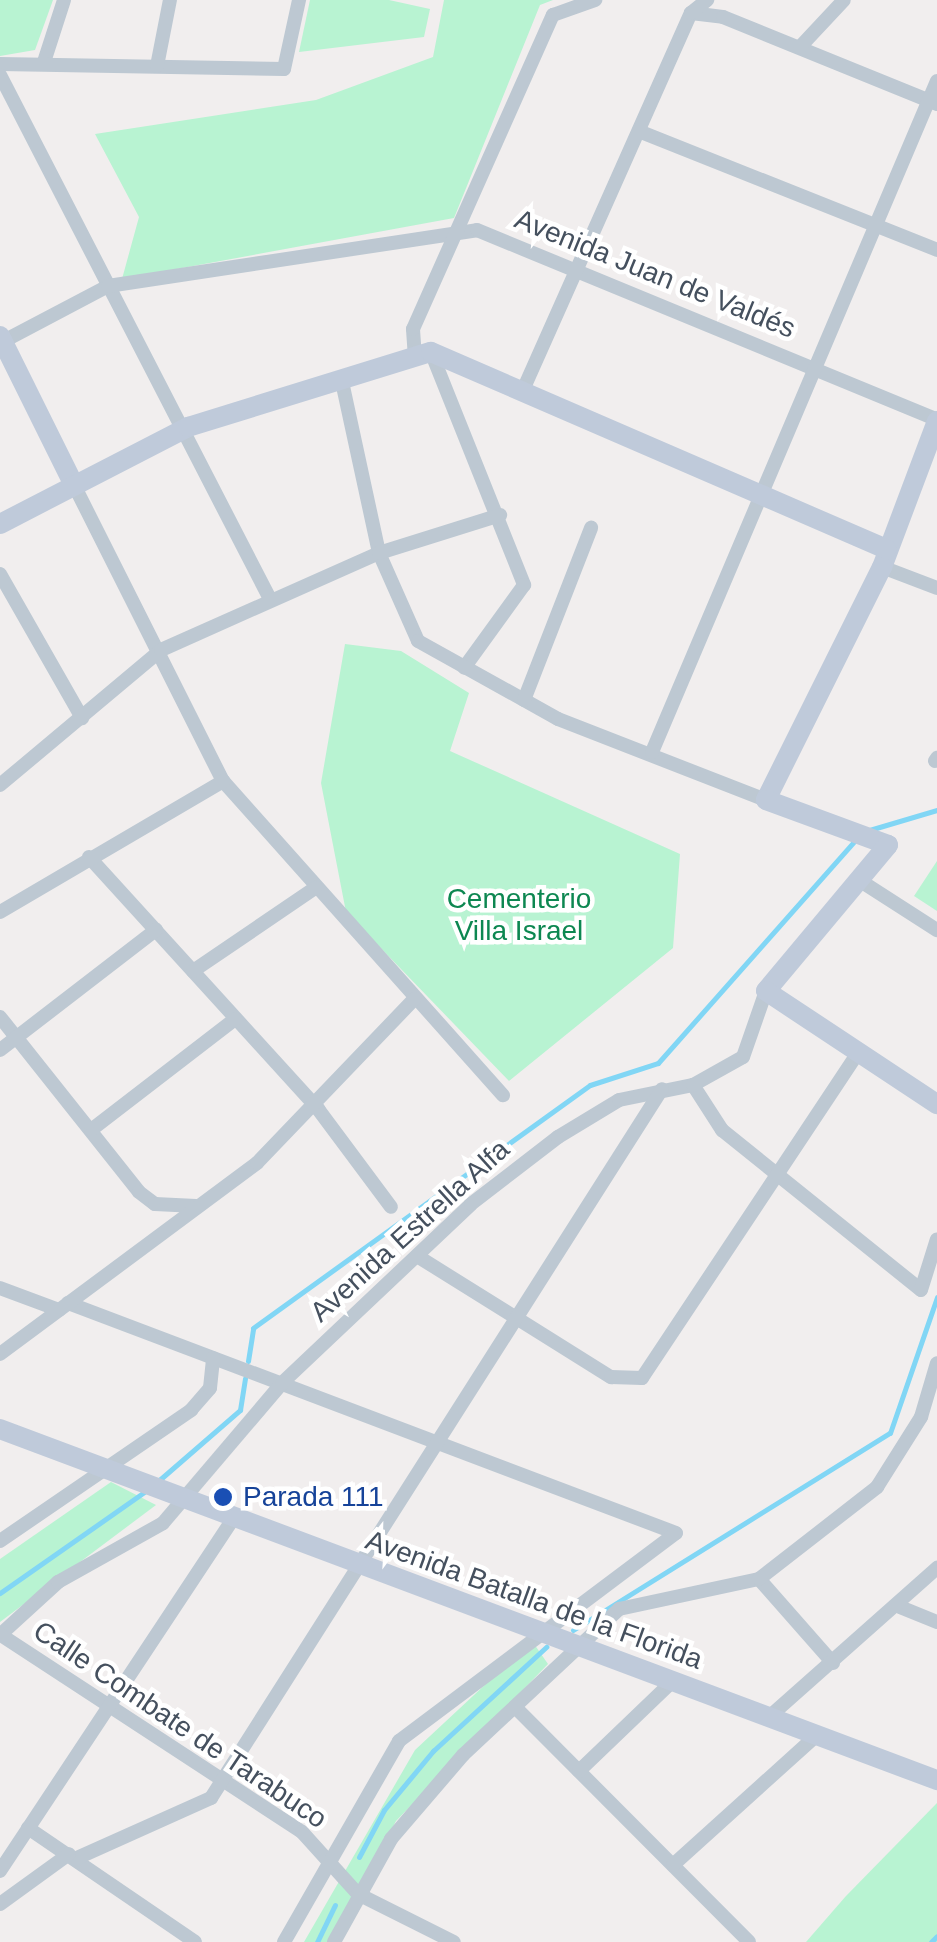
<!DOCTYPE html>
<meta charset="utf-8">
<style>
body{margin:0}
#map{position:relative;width:937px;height:1942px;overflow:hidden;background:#f1eeee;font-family:Arial,sans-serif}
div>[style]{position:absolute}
.green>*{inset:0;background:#b8f3d2}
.stream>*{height:5px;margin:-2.5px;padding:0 2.5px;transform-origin:2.5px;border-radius:2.5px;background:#81d6f5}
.street>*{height:14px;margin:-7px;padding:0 7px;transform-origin:7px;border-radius:7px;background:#bdc8d2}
.secondary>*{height:20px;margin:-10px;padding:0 10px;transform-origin:10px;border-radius:10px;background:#bfcada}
.dots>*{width:28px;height:28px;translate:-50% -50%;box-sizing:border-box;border:5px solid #fff;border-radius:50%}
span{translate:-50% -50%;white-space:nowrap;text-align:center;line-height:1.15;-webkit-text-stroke:9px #fff;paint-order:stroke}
.street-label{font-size:28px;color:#45505e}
.park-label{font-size:28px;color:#0d8751}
.transit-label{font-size:28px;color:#164399}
.left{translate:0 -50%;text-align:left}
</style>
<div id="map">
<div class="green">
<div style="clip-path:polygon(0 0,53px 0,35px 50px,0 56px)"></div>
<div style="clip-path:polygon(310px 0,389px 0,430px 9px,424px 37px,299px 52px)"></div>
<div style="clip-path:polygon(444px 0,553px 0,540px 5px,454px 218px,122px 279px,139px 217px,95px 134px,316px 100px,433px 57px)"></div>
<div style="clip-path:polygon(345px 644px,401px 651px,469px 693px,450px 751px,680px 854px,673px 948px,509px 1081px,346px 912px,321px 783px)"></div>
<div style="clip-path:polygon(937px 861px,937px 911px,914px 896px)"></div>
<div style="clip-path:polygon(111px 1482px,156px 1505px,0 1622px,0 1559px)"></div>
<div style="clip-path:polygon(532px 1641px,548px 1664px,396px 1821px,333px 1942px,304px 1942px,415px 1750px)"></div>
<div style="clip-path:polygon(937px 1803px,937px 1942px,806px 1942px,846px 1896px)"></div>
</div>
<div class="stream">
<div style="left:866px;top:831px;width:74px;rotate:-16.5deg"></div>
<div style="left:248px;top:1361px;width:33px;rotate:-81deg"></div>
<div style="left:253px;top:1328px;width:415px;rotate:-35.8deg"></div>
<div style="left:590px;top:1085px;width:71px;rotate:-17.9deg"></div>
<div style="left:658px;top:1063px;width:300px;rotate:-48.5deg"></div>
<div style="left:157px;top:1482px;width:110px;rotate:-40.9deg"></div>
<div style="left:240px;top:1410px;width:32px;rotate:-81deg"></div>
<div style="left:0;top:1593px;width:176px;rotate:-35deg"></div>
<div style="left:573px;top:1630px;width:373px;rotate:-31.9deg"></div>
<div style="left:890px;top:1433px;width:144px;rotate:-70.9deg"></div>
<div style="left:359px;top:1857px;width:53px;rotate:-62deg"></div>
<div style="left:384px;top:1810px;width:77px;rotate:-50.3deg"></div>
<div style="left:433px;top:1751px;width:154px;rotate:-42.6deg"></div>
<div style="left:317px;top:1942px;width:41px;rotate:-64.1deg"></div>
<div style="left:931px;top:1942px;width:8px;rotate:-45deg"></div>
</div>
<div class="street">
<div style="left:691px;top:13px;width:32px;rotate:7deg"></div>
<div style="left:723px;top:17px;width:231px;rotate:22.1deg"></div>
<div style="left:800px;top:47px;width:64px;rotate:-46.9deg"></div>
<div style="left:44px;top:62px;width:65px;rotate:-72.1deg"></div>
<div style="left:0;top:64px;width:284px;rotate:1deg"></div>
<div style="left:284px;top:69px;width:71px;rotate:-77.7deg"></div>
<div style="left:157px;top:66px;width:67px;rotate:-78.9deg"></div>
<div style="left:0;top:75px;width:587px;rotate:62.74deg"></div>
<div style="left:641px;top:132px;width:319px;rotate:21.7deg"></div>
<div style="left:0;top:343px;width:122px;rotate:-27.8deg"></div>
<div style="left:108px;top:286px;width:373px;rotate:-8.6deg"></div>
<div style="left:477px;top:230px;width:498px;rotate:22.4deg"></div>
<div style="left:431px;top:352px;width:251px;rotate:68.2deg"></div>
<div style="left:524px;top:585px;width:102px;rotate:125.9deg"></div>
<div style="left:415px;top:358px;width:29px;rotate:-94deg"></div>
<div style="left:413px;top:329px;width:344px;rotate:-66deg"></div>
<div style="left:553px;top:15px;width:45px;rotate:-19.7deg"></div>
<div style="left:341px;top:377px;width:180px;rotate:77.8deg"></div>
<div style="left:379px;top:553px;width:96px;rotate:66.1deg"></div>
<div style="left:418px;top:641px;width:160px;rotate:29.1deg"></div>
<div style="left:558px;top:719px;width:223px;rotate:21.3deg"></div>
<div style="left:523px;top:390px;width:413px;rotate:-66deg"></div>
<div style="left:691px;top:13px;width:21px;rotate:-39deg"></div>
<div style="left:74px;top:485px;width:331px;rotate:63.3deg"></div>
<div style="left:223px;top:781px;width:421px;rotate:48.3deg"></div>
<div style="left:882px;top:567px;width:59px;rotate:20.9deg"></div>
<div style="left:0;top:574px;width:166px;rotate:60.3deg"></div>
<div style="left:524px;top:700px;width:185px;rotate:-68.7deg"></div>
<div style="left:652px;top:752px;width:729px;rotate:-66.99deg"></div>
<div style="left:935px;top:761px;width:4px;rotate:-56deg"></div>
<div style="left:0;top:785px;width:210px;rotate:-40deg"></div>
<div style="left:161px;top:650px;width:239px;rotate:-24deg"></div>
<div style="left:379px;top:553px;width:127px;rotate:-17.4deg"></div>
<div style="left:89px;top:857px;width:341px;rotate:47.7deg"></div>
<div style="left:318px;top:1109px;width:122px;rotate:53.3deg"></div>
<div style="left:859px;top:880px;width:93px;rotate:32.7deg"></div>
<div style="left:0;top:912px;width:259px;rotate:-30.4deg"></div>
<div style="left:193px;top:971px;width:148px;rotate:-34.2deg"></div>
<div style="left:0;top:1017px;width:223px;rotate:51.5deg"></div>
<div style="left:139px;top:1192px;width:20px;rotate:37deg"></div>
<div style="left:155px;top:1204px;width:41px;rotate:2.8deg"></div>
<div style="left:0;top:1050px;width:197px;rotate:-37.6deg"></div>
<div style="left:693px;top:1085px;width:54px;rotate:57.2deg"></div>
<div style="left:722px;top:1130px;width:255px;rotate:38.8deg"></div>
<div style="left:921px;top:1290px;width:53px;rotate:-72.6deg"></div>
<div style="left:91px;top:1130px;width:182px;rotate:-37.6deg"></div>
<div style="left:417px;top:1256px;width:229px;rotate:32deg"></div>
<div style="left:611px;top:1377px;width:31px;rotate:2deg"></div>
<div style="left:642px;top:1378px;width:392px;rotate:-56.4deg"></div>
<div style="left:0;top:1288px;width:63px;rotate:20.4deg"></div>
<div style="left:68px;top:1303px;width:650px;rotate:20.72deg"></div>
<div style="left:0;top:1354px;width:320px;rotate:-36.6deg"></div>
<div style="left:257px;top:1163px;width:227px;rotate:-46.2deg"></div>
<div style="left:0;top:1541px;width:232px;rotate:-34.4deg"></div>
<div style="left:191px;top:1410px;width:29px;rotate:-49deg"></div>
<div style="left:210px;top:1388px;width:30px;rotate:-84deg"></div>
<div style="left:759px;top:1579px;width:112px;rotate:48.6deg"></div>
<div style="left:900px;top:1607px;width:40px;rotate:22deg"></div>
<div style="left:0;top:1635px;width:79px;rotate:-42.4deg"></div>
<div style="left:58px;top:1582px;width:120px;rotate:-29.3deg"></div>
<div style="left:163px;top:1523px;width:184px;rotate:-49.6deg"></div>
<div style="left:282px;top:1383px;width:260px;rotate:-43.4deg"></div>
<div style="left:471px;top:1204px;width:110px;rotate:-37.6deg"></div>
<div style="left:558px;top:1137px;width:71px;rotate:-31.2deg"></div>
<div style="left:619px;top:1100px;width:76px;rotate:-11.5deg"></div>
<div style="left:693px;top:1085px;width:57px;rotate:-29.2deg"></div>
<div style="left:743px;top:1057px;width:70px;rotate:-70.8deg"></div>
<div style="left:1px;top:1635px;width:360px;rotate:33.2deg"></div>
<div style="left:302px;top:1832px;width:84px;rotate:47.9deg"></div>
<div style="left:358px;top:1894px;width:107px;rotate:26.6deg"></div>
<div style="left:516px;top:1708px;width:330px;rotate:45.1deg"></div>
<div style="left:769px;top:1717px;width:225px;rotate:-41.6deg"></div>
<div style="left:579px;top:1771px;width:130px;rotate:-43.8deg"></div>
<div style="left:28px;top:1828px;width:202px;rotate:34.3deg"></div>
<div style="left:77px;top:1858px;width:147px;rotate:-24.1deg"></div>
<div style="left:211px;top:1798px;width:840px;rotate:-57.54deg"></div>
<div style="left:673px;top:1865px;width:194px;rotate:-42.1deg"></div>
<div style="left:0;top:1871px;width:426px;rotate:-56.5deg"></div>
<div style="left:0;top:1904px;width:85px;rotate:-35.9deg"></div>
<div style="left:284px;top:1942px;width:232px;rotate:-60.2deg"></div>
<div style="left:399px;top:1741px;width:346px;rotate:-36.9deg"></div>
<div style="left:334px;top:1942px;width:118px;rotate:-61deg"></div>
<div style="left:391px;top:1839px;width:111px;rotate:-49.4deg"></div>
<div style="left:463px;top:1755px;width:214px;rotate:-43.1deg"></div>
<div style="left:619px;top:1609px;width:143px;rotate:-12.1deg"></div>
<div style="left:759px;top:1579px;width:150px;rotate:-37.9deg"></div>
<div style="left:877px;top:1487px;width:83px;rotate:-57.8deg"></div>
<div style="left:921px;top:1417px;width:56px;rotate:-73.5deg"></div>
</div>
<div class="secondary">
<div style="left:0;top:336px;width:166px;rotate:63.6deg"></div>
<div style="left:937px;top:421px;width:156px;rotate:110.6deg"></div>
<div style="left:882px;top:567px;width:260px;rotate:116.5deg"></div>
<div style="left:766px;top:800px;width:130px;rotate:20.2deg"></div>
<div style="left:888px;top:845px;width:190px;rotate:129.9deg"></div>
<div style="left:766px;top:991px;width:205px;rotate:33.5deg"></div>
<div style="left:0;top:524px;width:212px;rotate:-27.3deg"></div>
<div style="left:188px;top:427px;width:254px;rotate:-17.2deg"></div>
<div style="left:431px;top:352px;width:496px;rotate:23.4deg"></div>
<div style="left:0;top:1429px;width:1001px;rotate:20.54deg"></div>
</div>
<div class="dots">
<div style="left:223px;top:1497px;background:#1a4fb4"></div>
</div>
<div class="street-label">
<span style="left:655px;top:274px;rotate:22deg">Avenida Juan de Valdés</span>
<span style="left:410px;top:1231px;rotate:-42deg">Avenida Estrella Alfa</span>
<span style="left:534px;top:1600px;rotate:20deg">Avenida Batalla de la Florida</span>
<span style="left:180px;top:1725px;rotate:34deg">Calle Combate de Tarabuco</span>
</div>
<div class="park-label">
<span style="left:519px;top:915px">Cementerio<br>Villa Israel</span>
</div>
<div class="transit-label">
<span class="left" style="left:243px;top:1497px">Parada 111</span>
</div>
</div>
